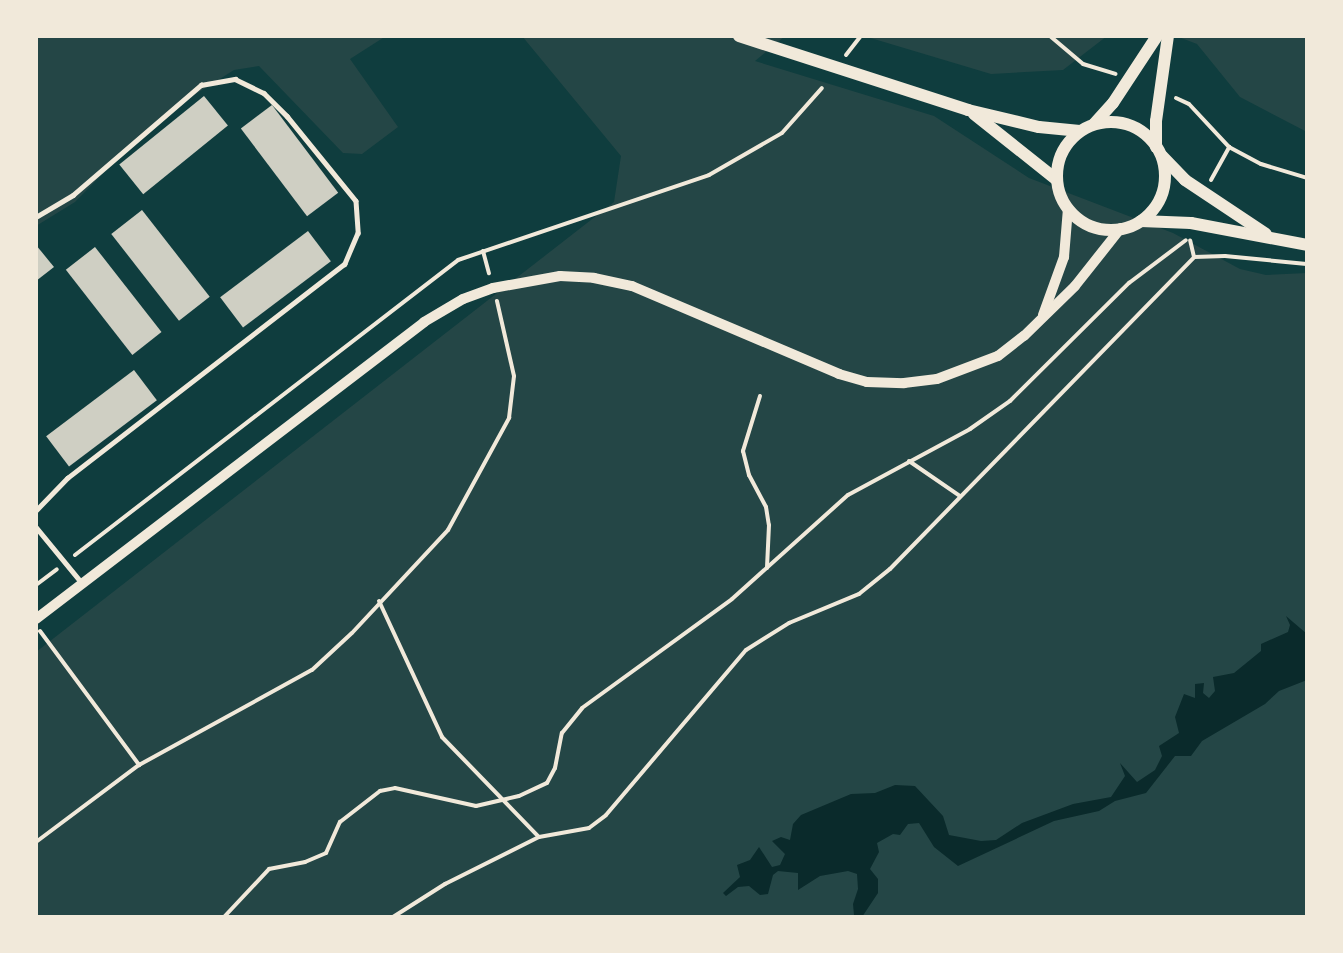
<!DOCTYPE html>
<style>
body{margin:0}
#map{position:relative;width:1343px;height:953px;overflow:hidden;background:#0f3d3e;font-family:"DM Sans",sans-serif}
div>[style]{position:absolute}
.green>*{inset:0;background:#244646}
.water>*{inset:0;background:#0a2a2b}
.building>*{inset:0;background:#cfcfc3;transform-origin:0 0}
.path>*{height:4px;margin:-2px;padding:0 2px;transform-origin:2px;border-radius:2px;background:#f1e9da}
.service>*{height:4.5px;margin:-2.25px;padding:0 2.25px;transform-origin:2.25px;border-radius:2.25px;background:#f1e9da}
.tertiary>*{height:10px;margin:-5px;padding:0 5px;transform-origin:5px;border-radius:5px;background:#f1e9da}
.secondary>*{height:12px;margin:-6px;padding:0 6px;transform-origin:6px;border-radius:6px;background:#f1e9da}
.secondary>.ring{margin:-6px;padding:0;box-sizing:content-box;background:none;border:12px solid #f1e9da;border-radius:50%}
span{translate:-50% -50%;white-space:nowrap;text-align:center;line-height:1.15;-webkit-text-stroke:4.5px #f1e9da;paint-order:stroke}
.frame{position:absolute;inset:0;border:38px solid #f1e9da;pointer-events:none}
</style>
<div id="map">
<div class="green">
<div style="clip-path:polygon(36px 36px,386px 36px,350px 59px,398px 127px,362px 154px,343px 153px,259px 66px,234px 70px,191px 97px,135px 141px,75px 202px,36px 226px)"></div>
<div style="clip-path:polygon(522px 36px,785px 36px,755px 61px,934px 116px,1029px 178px,1173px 233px,1240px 269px,1266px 275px,1307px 273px,1307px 634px,1303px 631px,1307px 643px,1307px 917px,36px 917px,36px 652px,614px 202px,621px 156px)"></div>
<div style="clip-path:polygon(864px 36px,1107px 36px,1063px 70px,991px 74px)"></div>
<div style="clip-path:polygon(1176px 36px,1307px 36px,1307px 132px,1240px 97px,1197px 44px)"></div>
</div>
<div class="water">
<div style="clip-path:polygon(1286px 616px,1307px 634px,1307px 680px,1279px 691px,1265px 704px,1202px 741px,1191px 756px,1175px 756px,1146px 793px,1115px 801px,1099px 811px,1054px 821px,958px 866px,934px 847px,919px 823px,908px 824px,900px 835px,893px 834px,877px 843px,879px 852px,870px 869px,878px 879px,878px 893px,862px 917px,854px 915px,853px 904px,858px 889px,857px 874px,848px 871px,820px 876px,798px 890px,798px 873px,778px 871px,773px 875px,768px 894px,760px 895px,749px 886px,738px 887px,726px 896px,723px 893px,740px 877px,737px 865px,750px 860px,759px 847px,772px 867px,780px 865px,785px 854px,772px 841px,781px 837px,790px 840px,793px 824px,801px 815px,851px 794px,875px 793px,895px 785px,915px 786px,943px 816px,949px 835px,981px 841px,996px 840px,1022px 823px,1073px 804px,1111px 797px,1125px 776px,1120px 763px,1137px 782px,1155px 770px,1162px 756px,1159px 746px,1179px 733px,1175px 717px,1184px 694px,1195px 698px,1195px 684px,1204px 683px,1203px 693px,1209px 698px,1215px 691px,1213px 677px,1234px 673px,1261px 651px,1261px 644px,1288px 632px,1290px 625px)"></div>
</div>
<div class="building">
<div style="left:204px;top:96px;width:38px;height:109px;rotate:51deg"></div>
<div style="left:272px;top:105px;width:110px;height:39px;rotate:53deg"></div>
<div style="left:142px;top:210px;width:110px;height:39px;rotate:52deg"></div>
<div style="left:308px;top:231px;width:38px;height:110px;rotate:53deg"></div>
<div style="clip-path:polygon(36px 245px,54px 267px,36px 281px)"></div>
<div style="left:95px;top:247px;width:108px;height:37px;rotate:52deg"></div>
<div style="left:134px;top:370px;width:38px;height:110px;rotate:53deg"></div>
</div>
<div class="path">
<div style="left:1050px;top:36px;width:43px;rotate:40.3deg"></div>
<div style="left:1083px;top:64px;width:34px;rotate:17deg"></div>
<div style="left:846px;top:55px;width:24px;rotate:-52deg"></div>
<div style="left:1176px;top:98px;width:14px;rotate:25deg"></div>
<div style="left:1189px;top:104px;width:59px;rotate:47.1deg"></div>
<div style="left:1229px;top:147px;width:36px;rotate:28deg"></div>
<div style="left:1261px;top:164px;width:48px;rotate:16.9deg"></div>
<div style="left:1211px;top:180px;width:38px;rotate:-61deg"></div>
<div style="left:483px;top:251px;width:23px;rotate:75deg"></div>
<div style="left:1194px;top:257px;width:31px;rotate:-2deg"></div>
<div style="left:1225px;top:256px;width:82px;rotate:5.6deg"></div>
<div style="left:760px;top:396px;width:58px;rotate:107.2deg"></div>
<div style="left:743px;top:451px;width:25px;rotate:76deg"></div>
<div style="left:749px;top:475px;width:36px;rotate:62deg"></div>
<div style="left:766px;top:507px;width:18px;rotate:81deg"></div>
<div style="left:769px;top:525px;width:43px;rotate:92.7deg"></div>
<div style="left:909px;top:461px;width:62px;rotate:34.5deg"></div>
<div style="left:75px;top:555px;width:483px;rotate:-37.6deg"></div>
<div style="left:458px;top:260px;width:265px;rotate:-18.7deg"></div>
<div style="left:709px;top:175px;width:84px;rotate:-29.9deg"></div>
<div style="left:782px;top:133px;width:60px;rotate:-48.4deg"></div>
<div style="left:36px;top:585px;width:26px;rotate:-37deg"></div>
<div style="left:379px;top:601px;width:150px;rotate:65.1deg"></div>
<div style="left:442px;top:737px;width:139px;rotate:45.9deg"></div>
<div style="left:40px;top:631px;width:167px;rotate:53.5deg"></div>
<div style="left:36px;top:842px;width:129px;rotate:-36.8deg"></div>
<div style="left:139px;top:765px;width:197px;rotate:-28.8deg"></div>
<div style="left:312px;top:670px;width:54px;rotate:-42.8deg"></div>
<div style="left:352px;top:633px;width:141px;rotate:-47deg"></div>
<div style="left:448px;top:530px;width:128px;rotate:-61.4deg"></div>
<div style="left:509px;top:418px;width:42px;rotate:-83.2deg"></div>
<div style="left:514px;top:376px;width:77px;rotate:-102.8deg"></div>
<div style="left:224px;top:917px;width:66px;rotate:-46.8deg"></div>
<div style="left:269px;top:869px;width:37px;rotate:-11deg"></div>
<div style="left:305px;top:862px;width:23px;rotate:-23deg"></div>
<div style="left:326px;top:853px;width:34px;rotate:-66deg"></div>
<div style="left:340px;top:822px;width:51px;rotate:-37.8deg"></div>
<div style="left:380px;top:791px;width:15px;rotate:-11deg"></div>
<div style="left:395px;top:788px;width:83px;rotate:12.5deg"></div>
<div style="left:476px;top:806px;width:44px;rotate:-13.1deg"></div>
<div style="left:519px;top:796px;width:31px;rotate:-25deg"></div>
<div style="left:547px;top:783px;width:17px;rotate:-62deg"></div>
<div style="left:555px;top:768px;width:36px;rotate:-79deg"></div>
<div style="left:562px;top:733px;width:32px;rotate:-51deg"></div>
<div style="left:582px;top:708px;width:185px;rotate:-36deg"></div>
<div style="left:732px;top:599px;width:156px;rotate:-41.9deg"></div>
<div style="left:848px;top:495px;width:139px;rotate:-28.4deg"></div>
<div style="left:970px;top:429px;width:49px;rotate:-35deg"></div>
<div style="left:1010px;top:401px;width:168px;rotate:-44.8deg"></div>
<div style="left:1129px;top:283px;width:71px;rotate:-37deg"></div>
<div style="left:393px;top:917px;width:62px;rotate:-32.4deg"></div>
<div style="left:445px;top:884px;width:105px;rotate:-26.6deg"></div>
<div style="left:539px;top:837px;width:51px;rotate:-10.2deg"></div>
<div style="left:589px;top:828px;width:21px;rotate:-37deg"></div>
<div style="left:606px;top:815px;width:216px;rotate:-49.7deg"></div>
<div style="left:746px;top:650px;width:51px;rotate:-32.1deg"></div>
<div style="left:789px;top:623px;width:76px;rotate:-22.5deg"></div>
<div style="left:859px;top:594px;width:40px;rotate:-39deg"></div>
<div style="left:890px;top:569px;width:436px;rotate:-45.7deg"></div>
<div style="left:1194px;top:257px;width:17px;rotate:-103deg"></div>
</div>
<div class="service">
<div style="left:36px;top:217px;width:43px;rotate:-30.7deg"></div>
<div style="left:73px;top:195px;width:169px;rotate:-40.7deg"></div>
<div style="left:201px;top:85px;width:35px;rotate:-10deg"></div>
<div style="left:235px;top:79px;width:32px;rotate:26deg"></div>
<div style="left:264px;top:93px;width:33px;rotate:45deg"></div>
<div style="left:287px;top:116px;width:109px;rotate:50.9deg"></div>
<div style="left:356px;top:201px;width:32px;rotate:86deg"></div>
<div style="left:358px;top:233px;width:34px;rotate:113deg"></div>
<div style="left:345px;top:264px;width:350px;rotate:142.3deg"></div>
<div style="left:68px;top:478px;width:46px;rotate:134.1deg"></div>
<div style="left:36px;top:527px;width:72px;rotate:50.6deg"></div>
</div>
<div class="tertiary">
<div style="left:1043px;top:315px;width:62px;rotate:-70.1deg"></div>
<div style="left:1064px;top:257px;width:49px;rotate:-85.3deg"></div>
<div style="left:36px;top:619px;width:489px;rotate:-37.4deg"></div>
<div style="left:424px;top:322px;width:45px;rotate:-30.5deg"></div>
<div style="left:463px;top:299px;width:32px;rotate:-20deg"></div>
<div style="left:493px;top:288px;width:68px;rotate:-10.2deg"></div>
<div style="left:560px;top:276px;width:34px;rotate:3deg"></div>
<div style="left:594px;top:278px;width:39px;rotate:12deg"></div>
<div style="left:632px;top:286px;width:225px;rotate:23deg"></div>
<div style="left:839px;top:374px;width:29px;rotate:16deg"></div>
<div style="left:867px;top:382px;width:37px;rotate:2deg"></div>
<div style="left:904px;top:383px;width:33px;rotate:-7deg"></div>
<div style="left:937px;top:379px;width:65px;rotate:-20.7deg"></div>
<div style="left:998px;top:356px;width:33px;rotate:-38deg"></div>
<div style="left:1024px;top:336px;width:71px;rotate:-44.4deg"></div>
<div style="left:1075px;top:286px;width:74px;rotate:-51.6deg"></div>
</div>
<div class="secondary">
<div style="left:739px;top:36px;width:241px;rotate:17.9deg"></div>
<div style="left:968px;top:110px;width:73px;rotate:13.5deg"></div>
<div style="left:1039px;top:127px;width:41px;rotate:5.6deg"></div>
<div style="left:974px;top:114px;width:106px;rotate:38.5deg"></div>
<div class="ring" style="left:1057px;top:122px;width:96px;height:96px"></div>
<div style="left:1094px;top:124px;width:28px;rotate:-48deg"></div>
<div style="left:1113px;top:103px;width:80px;rotate:-56.7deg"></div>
<div style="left:1156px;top:147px;width:26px;rotate:-90deg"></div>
<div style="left:1156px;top:121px;width:86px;rotate:-82deg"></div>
<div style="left:1162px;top:156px;width:33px;rotate:46deg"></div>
<div style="left:1185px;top:180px;width:97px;rotate:33.7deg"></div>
<div style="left:1141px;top:221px;width:50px;rotate:2.3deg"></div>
<div style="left:1191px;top:223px;width:118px;rotate:10.7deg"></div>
</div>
<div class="frame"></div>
</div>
